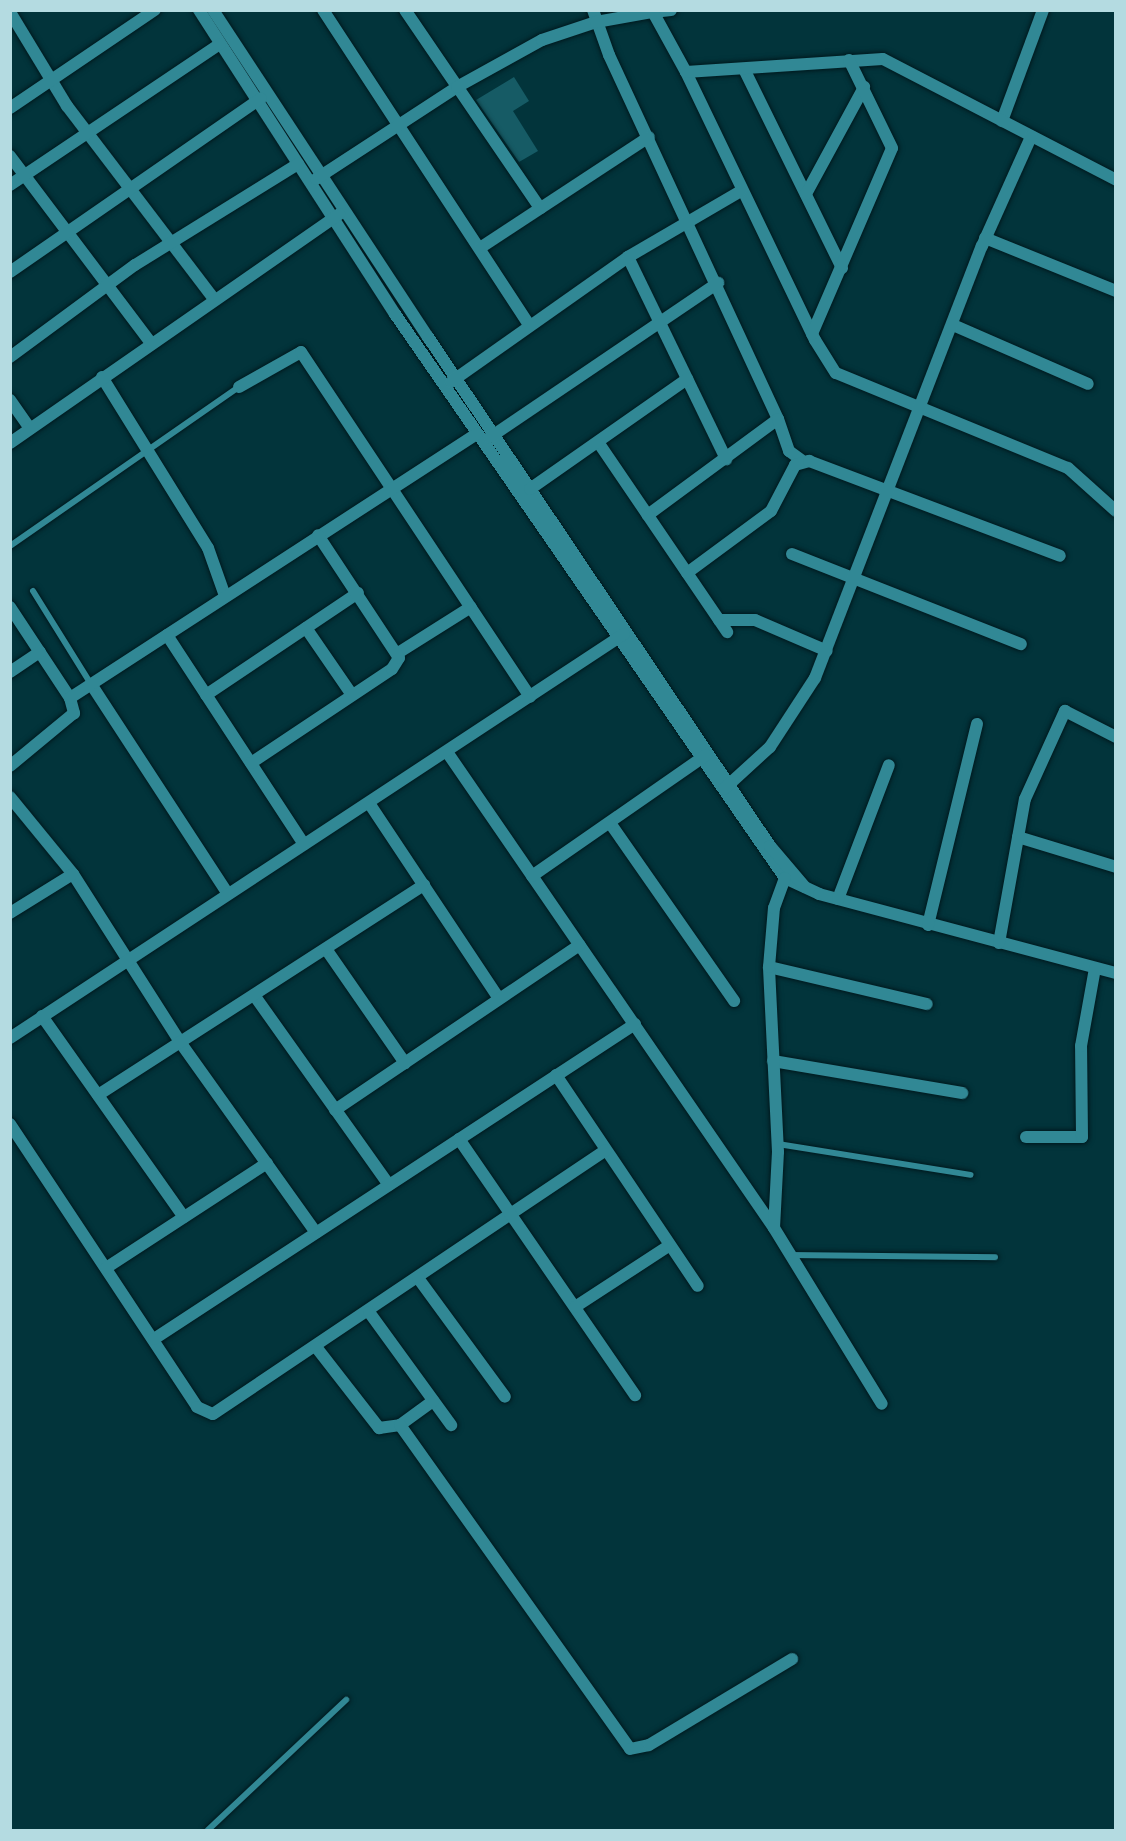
<!DOCTYPE html>
<style>
body{margin:0}
#map{position:relative;width:1126px;height:1841px;overflow:hidden;background:#02343b;font-family:Signika,sans-serif}
div>[style]{position:absolute}
.building>*{inset:0;background:#165b65}
.roads{filter:drop-shadow(0 0 2px #00191e) drop-shadow(0 0 2px #00191e)}
.lane>*{height:6px;margin:-3px;padding:0 3px;transform-origin:3px;border-radius:3px;background:#318895}
.street>*{height:12px;margin:-6px;padding:0 6px;transform-origin:6px;border-radius:6px;background:#318895}
span{translate:-50% -50%;white-space:nowrap;text-align:center;line-height:1.15;-webkit-text-stroke:4.5px #02343b;paint-order:stroke}
.frame{position:absolute;inset:0;border:12px solid #b4dbe1;pointer-events:none}
</style>
<div id="map">
<div class="building">
<div style="clip-path:polygon(514px 77px,529px 101px,513px 111px,538px 151px,519px 162px,476px 100px)"></div>
</div>
<div class="roads">
<div class="lane">
<div style="left:10px;top:546px;width:279px;rotate:-34.8deg"></div>
<div style="left:33px;top:591px;width:110px;rotate:58.1deg"></div>
<div style="left:778px;top:1144px;width:195px;rotate:9.1deg"></div>
<div style="left:792px;top:1255px;width:203px;rotate:0.6deg"></div>
<div style="left:208px;top:1830px;width:190px;rotate:-43.3deg"></div>
</div>
<div class="street">
<div style="left:199px;top:10px;width:362px;rotate:57.2deg"></div>
<div style="left:395px;top:314px;width:686px;rotate:55.34deg"></div>
<div style="left:785px;top:878px;width:38px;rotate:25deg"></div>
<div style="left:819px;top:894px;width:307px;rotate:14.9deg"></div>
<div style="left:213px;top:10px;width:391px;rotate:56.7deg"></div>
<div style="left:428px;top:337px;width:613px;rotate:56.1deg"></div>
<div style="left:770px;top:846px;width:54px;rotate:49.5deg"></div>
<div style="left:323px;top:10px;width:376px;rotate:56.8deg"></div>
<div style="left:405px;top:10px;width:240px;rotate:55.7deg"></div>
<div style="left:593px;top:10px;width:48px;rotate:70.4deg"></div>
<div style="left:609px;top:55px;width:401px;rotate:65.1deg"></div>
<div style="left:778px;top:419px;width:162px;rotate:143.6deg"></div>
<div style="left:10px;top:12px;width:110px;rotate:58.8deg"></div>
<div style="left:67px;top:106px;width:243px;rotate:52.7deg"></div>
<div style="left:653px;top:12px;width:18px;rotate:-6deg"></div>
<div style="left:744px;top:69px;width:222px;rotate:63.8deg"></div>
<div style="left:686px;top:72px;width:297px;rotate:64.3deg"></div>
<div style="left:815px;top:340px;width:39px;rotate:58deg"></div>
<div style="left:836px;top:373px;width:251px;rotate:22.3deg"></div>
<div style="left:1068px;top:468px;width:64px;rotate:41.9deg"></div>
<div style="left:10px;top:108px;width:175px;rotate:-34.1deg"></div>
<div style="left:1002px;top:121px;width:118px;rotate:-69.7deg"></div>
<div style="left:10px;top:156px;width:234px;rotate:53deg"></div>
<div style="left:316px;top:179px;width:168px;rotate:-33.1deg"></div>
<div style="left:457px;top:87px;width:97px;rotate:-28.9deg"></div>
<div style="left:542px;top:40px;width:57px;rotate:-18.4deg"></div>
<div style="left:596px;top:22px;width:58px;rotate:-10deg"></div>
<div style="left:653px;top:12px;width:68px;rotate:61.2deg"></div>
<div style="left:686px;top:72px;width:197px;rotate:-3.8deg"></div>
<div style="left:883px;top:59px;width:263px;rotate:27.4deg"></div>
<div style="left:10px;top:185px;width:253px;rotate:-33.9deg"></div>
<div style="left:806px;top:194px;width:122px;rotate:-61.5deg"></div>
<div style="left:985px;top:238px;width:141px;rotate:22deg"></div>
<div style="left:480px;top:248px;width:202px;rotate:-33.3deg"></div>
<div style="left:628px;top:257px;width:225px;rotate:64.1deg"></div>
<div style="left:10px;top:272px;width:305px;rotate:-34.7deg"></div>
<div style="left:953px;top:325px;width:147px;rotate:23.6deg"></div>
<div style="left:812px;top:334px;width:202px;rotate:-66.7deg"></div>
<div style="left:892px;top:148px;width:98px;rotate:-116deg"></div>
<div style="left:10px;top:357px;width:155px;rotate:-36.4deg"></div>
<div style="left:135px;top:265px;width:192px;rotate:-31.8deg"></div>
<div style="left:102px;top:377px;width:201px;rotate:58.2deg"></div>
<div style="left:208px;top:548px;width:51px;rotate:70.5deg"></div>
<div style="left:451px;top:382px;width:217px;rotate:-35.2deg"></div>
<div style="left:628px;top:257px;width:131px;rotate:-30.3deg"></div>
<div style="left:239px;top:387px;width:71px;rotate:-29.4deg"></div>
<div style="left:301px;top:352px;width:414px;rotate:56.4deg"></div>
<div style="left:10px;top:400px;width:35px;rotate:55deg"></div>
<div style="left:778px;top:419px;width:34px;rotate:71deg"></div>
<div style="left:789px;top:451px;width:17px;rotate:36deg"></div>
<div style="left:489px;top:438px;width:277px;rotate:-34.1deg"></div>
<div style="left:598px;top:442px;width:230px;rotate:55.8deg"></div>
<div style="left:10px;top:443px;width:401px;rotate:-34.8deg"></div>
<div style="left:530px;top:489px;width:192px;rotate:-35deg"></div>
<div style="left:792px;top:554px;width:246px;rotate:21.5deg"></div>
<div style="left:687px;top:573px;width:104px;rotate:-36.4deg"></div>
<div style="left:771px;top:511px;width:52px;rotate:-62.4deg"></div>
<div style="left:795px;top:465px;width:15px;rotate:-16deg"></div>
<div style="left:809px;top:461px;width:268px;rotate:20.7deg"></div>
<div style="left:10px;top:607px;width:109px;rotate:56.6deg"></div>
<div style="left:70px;top:698px;width:16px;rotate:75deg"></div>
<div style="left:74px;top:713px;width:83px;rotate:140.4deg"></div>
<div style="left:719px;top:620px;width:36px"></div>
<div style="left:755px;top:620px;width:78px;rotate:23.3deg"></div>
<div style="left:306px;top:628px;width:81px;rotate:55.5deg"></div>
<div style="left:167px;top:635px;width:250px;rotate:56.8deg"></div>
<div style="left:398px;top:653px;width:86px;rotate:-32.2deg"></div>
<div style="left:10px;top:672px;width:36px;rotate:-34deg"></div>
<div style="left:91px;top:684px;width:249px;rotate:56.9deg"></div>
<div style="left:206px;top:695px;width:183px;rotate:-33.9deg"></div>
<div style="left:70px;top:698px;width:485px;rotate:-33deg"></div>
<div style="left:447px;top:752px;width:577px;rotate:55.51deg"></div>
<div style="left:774px;top:1228px;width:206px;rotate:58.5deg"></div>
<div style="left:251px;top:763px;width:169px;rotate:-33.7deg"></div>
<div style="left:392px;top:669px;width:13px;rotate:-58deg"></div>
<div style="left:399px;top:658px;width:147px;rotate:-123.4deg"></div>
<div style="left:724px;top:789px;width:62px;rotate:-42.4deg"></div>
<div style="left:770px;top:747px;width:82px;rotate:-56.9deg"></div>
<div style="left:815px;top:678px;width:463px;rotate:-68.9deg"></div>
<div style="left:982px;top:246px;width:120px;rotate:-65.8deg"></div>
<div style="left:10px;top:797px;width:99px;rotate:50.7deg"></div>
<div style="left:73px;top:874px;width:199px;rotate:57.5deg"></div>
<div style="left:180px;top:1042px;width:234px;rotate:54.5deg"></div>
<div style="left:369px;top:803px;width:235px;rotate:56.4deg"></div>
<div style="left:610px;top:823px;width:217px;rotate:55.1deg"></div>
<div style="left:1018px;top:837px;width:102px;rotate:17deg"></div>
<div style="left:532px;top:876px;width:212px;rotate:-34.8deg"></div>
<div style="left:838px;top:899px;width:143px;rotate:-69.2deg"></div>
<div style="left:10px;top:913px;width:74px;rotate:-31.8deg"></div>
<div style="left:928px;top:925px;width:207px;rotate:-76.3deg"></div>
<div style="left:999px;top:943px;width:146px;rotate:-79.8deg"></div>
<div style="left:1025px;top:799px;width:97px;rotate:-65.6deg"></div>
<div style="left:1065px;top:711px;width:57px;rotate:27deg"></div>
<div style="left:326px;top:949px;width:139px;rotate:55.3deg"></div>
<div style="left:769px;top:967px;width:162px;rotate:13.2deg"></div>
<div style="left:254px;top:995px;width:233px;rotate:54.6deg"></div>
<div style="left:42px;top:1016px;width:246px;rotate:54.8deg"></div>
<div style="left:10px;top:1038px;width:735px;rotate:-33.34deg"></div>
<div style="left:773px;top:1061px;width:192px;rotate:9.6deg"></div>
<div style="left:556px;top:1075px;width:254px;rotate:56.1deg"></div>
<div style="left:98px;top:1095px;width:388px;rotate:-32.8deg"></div>
<div style="left:335px;top:1110px;width:295px;rotate:-34deg"></div>
<div style="left:10px;top:1124px;width:339px;rotate:56.5deg"></div>
<div style="left:197px;top:1407px;width:17px;rotate:24deg"></div>
<div style="left:213px;top:1414px;width:473px;rotate:-33.9deg"></div>
<div style="left:1026px;top:1137px;width:56px"></div>
<div style="left:1082px;top:1137px;width:91px;rotate:-90.6deg"></div>
<div style="left:1081px;top:1046px;width:79px;rotate:-79.8deg"></div>
<div style="left:459px;top:1139px;width:311px;rotate:55.5deg"></div>
<div style="left:774px;top:1228px;width:76px;rotate:-87deg"></div>
<div style="left:778px;top:1152px;width:185px;rotate:-92.8deg"></div>
<div style="left:769px;top:967px;width:59px;rotate:-85.2deg"></div>
<div style="left:774px;top:908px;width:32px;rotate:-70deg"></div>
<div style="left:106px;top:1268px;width:192px;rotate:-33.1deg"></div>
<div style="left:418px;top:1278px;width:147px;rotate:53.8deg"></div>
<div style="left:575px;top:1307px;width:113px;rotate:-33.1deg"></div>
<div style="left:369px;top:1312px;width:140px;rotate:54deg"></div>
<div style="left:154px;top:1339px;width:575px;rotate:-33.22deg"></div>
<div style="left:316px;top:1347px;width:103px;rotate:52.1deg"></div>
<div style="left:379px;top:1428px;width:21px;rotate:-8deg"></div>
<div style="left:400px;top:1425px;width:41px;rotate:-36deg"></div>
<div style="left:400px;top:1425px;width:397px;rotate:54.6deg"></div>
<div style="left:630px;top:1749px;width:19px;rotate:-12deg"></div>
<div style="left:649px;top:1745px;width:167px;rotate:-31deg"></div>
</div>
</div>
<div class="frame"></div>
</div>
